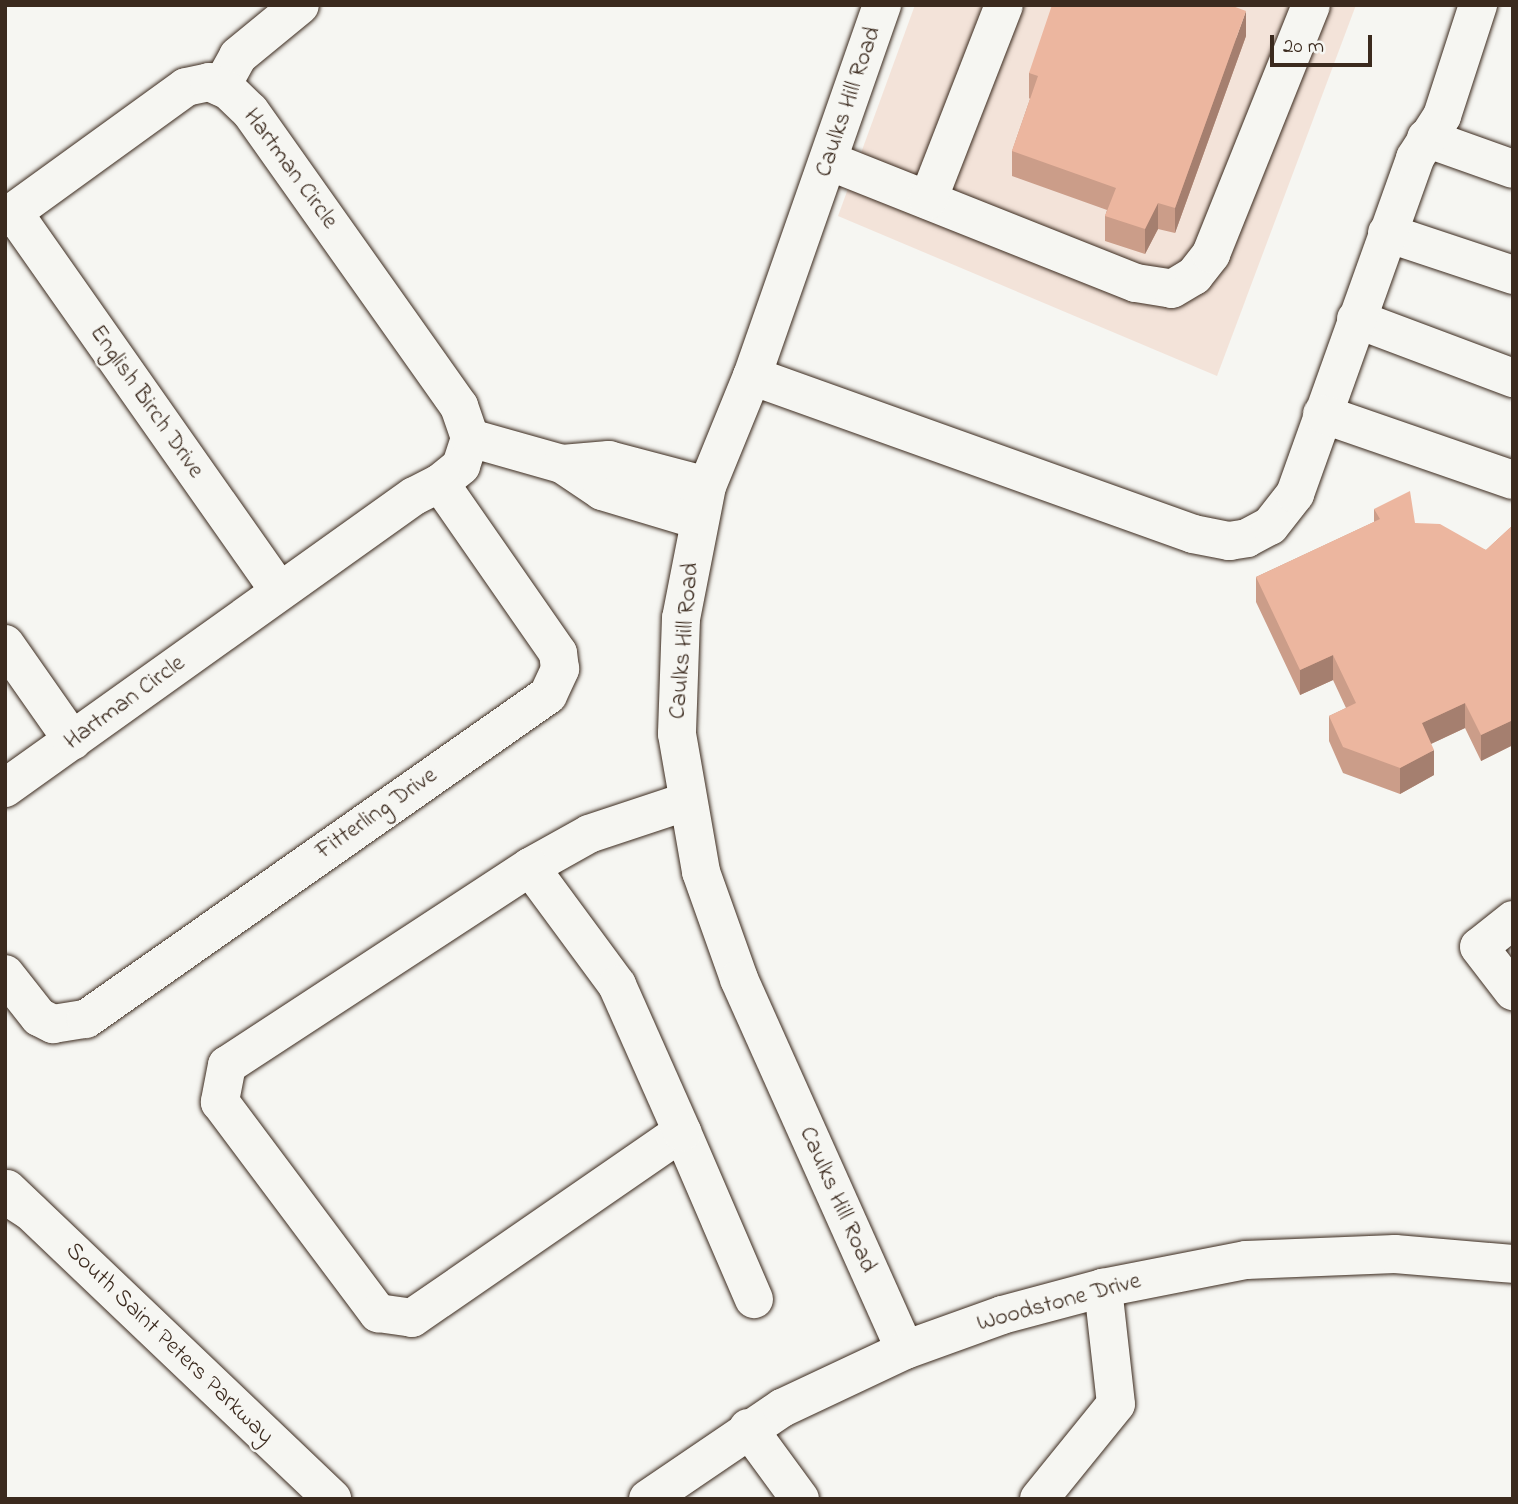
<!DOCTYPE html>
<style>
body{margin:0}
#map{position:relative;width:1518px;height:1504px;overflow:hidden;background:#f6f6f2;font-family:"Indie Flower",sans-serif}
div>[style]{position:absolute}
.built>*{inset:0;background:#f3e3d9}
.roads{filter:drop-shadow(0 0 2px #3b2a1e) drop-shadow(0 0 2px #3b2a1e)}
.minor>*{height:38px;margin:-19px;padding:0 19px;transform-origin:19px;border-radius:19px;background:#f6f6f2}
.major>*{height:38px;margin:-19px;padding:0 19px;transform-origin:19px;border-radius:19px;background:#f6f6f2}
.highway>*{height:38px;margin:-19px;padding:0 19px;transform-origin:19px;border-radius:19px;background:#f6f6f2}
.wall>*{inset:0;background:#cb9d89}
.shaded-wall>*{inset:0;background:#a57f6f}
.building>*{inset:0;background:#ecb69f}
span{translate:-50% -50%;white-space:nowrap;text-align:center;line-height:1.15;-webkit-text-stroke:5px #f6f6f2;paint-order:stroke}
.street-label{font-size:24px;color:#3b2a1e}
.frame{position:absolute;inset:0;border:7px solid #3b2a1e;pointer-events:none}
.scale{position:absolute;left:1270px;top:35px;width:102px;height:32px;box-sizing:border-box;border:4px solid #3b2a1e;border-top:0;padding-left:9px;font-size:21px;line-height:24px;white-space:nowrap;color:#3b2a1e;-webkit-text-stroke:5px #f6f6f2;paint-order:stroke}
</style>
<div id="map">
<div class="built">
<div style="clip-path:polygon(915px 5px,1356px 5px,1217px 376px,838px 216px)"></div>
</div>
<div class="roads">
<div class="minor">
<div style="left:882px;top:5px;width:393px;rotate:109.3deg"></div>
<div style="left:752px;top:376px;width:119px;rotate:112.2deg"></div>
<div style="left:707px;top:486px;width:135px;rotate:101.1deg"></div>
<div style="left:681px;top:618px;width:116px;rotate:92deg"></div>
<div style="left:677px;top:734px;width:140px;rotate:80.1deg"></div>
<div style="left:701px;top:872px;width:114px;rotate:70.4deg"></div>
<div style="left:739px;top:979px;width:406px;rotate:65.9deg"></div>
<div style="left:221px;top:87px;width:35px;rotate:-61deg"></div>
<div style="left:238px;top:56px;width:80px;rotate:-39.4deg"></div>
<div style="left:1426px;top:138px;width:92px;rotate:19.6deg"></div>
<div style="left:829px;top:161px;width:330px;rotate:21.7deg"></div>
<div style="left:1136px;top:283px;width:36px;rotate:9deg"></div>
<div style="left:1172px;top:289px;width:26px;rotate:-31deg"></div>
<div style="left:1194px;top:276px;width:28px;rotate:-52deg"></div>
<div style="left:1211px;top:254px;width:268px;rotate:-68.1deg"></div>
<div style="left:928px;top:200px;width:209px;rotate:-68.7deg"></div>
<div style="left:13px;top:212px;width:463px;rotate:54.9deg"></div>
<div style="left:5px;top:218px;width:223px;rotate:-35.9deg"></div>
<div style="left:186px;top:87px;width:24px;rotate:-12deg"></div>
<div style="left:209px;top:82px;width:22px;rotate:24deg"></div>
<div style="left:229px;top:91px;width:29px;rotate:44deg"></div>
<div style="left:250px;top:111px;width:362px;rotate:54.7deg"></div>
<div style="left:459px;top:406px;width:34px;rotate:71deg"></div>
<div style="left:470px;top:438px;width:29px;rotate:108deg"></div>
<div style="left:461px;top:466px;width:27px;rotate:141deg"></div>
<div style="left:440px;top:483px;width:29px;rotate:153deg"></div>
<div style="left:414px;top:496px;width:503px;rotate:144.48deg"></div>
<div style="left:1387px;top:233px;width:133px;rotate:18.4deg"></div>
<div style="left:1356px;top:319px;width:168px;rotate:20.6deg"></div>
<div style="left:752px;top:376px;width:468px;rotate:19.7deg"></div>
<div style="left:1193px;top:534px;width:37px;rotate:11deg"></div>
<div style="left:1229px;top:541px;width:18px;rotate:-9deg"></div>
<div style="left:1247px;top:538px;width:26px;rotate:-28deg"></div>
<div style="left:1270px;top:526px;width:41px;rotate:-52deg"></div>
<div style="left:1295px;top:494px;width:357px;rotate:-70.3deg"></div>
<div style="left:1415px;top:158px;width:50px;rotate:-57.3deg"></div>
<div style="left:1442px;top:116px;width:117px;rotate:-72deg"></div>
<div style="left:1322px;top:414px;width:202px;rotate:19.1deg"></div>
<div style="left:470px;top:438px;width:96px;rotate:15.8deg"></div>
<div style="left:562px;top:464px;width:48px;rotate:34deg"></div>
<div style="left:602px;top:491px;width:100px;rotate:16.8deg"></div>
<div style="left:562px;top:464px;width:47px;rotate:-4.9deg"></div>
<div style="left:609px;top:460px;width:101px;rotate:14.9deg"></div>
<div style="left:5px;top:644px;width:118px;rotate:55deg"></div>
<div style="left:688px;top:801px;width:104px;rotate:161.6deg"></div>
<div style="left:589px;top:834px;width:68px;rotate:150.8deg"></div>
<div style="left:530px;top:867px;width:362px;rotate:146.8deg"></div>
<div style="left:227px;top:1065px;width:38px;rotate:101deg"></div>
<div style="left:220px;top:1102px;width:264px;rotate:53.2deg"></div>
<div style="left:378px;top:1313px;width:34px;rotate:8deg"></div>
<div style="left:412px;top:1318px;width:328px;rotate:-34.6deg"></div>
<div style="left:682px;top:1132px;width:182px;rotate:66.7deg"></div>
<div style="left:530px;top:867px;width:147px;rotate:53.6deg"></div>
<div style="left:617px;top:985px;width:161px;rotate:66.1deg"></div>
<div style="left:1513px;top:920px;width:43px;rotate:141.5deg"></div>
<div style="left:1479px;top:947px;width:56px;rotate:52.3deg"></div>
<div style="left:5px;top:974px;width:55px;rotate:51.7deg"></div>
<div style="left:39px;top:1017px;width:16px;rotate:27deg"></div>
<div style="left:53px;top:1024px;width:33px;rotate:-9deg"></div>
<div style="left:86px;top:1019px;width:564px;rotate:-35.04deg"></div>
<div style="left:548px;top:695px;width:29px;rotate:-65deg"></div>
<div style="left:560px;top:669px;width:16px;rotate:-97deg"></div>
<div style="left:558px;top:653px;width:207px;rotate:-124.8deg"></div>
<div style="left:748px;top:1428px;width:88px;rotate:53.8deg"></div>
<div style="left:648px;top:1499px;width:162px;rotate:-34.2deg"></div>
<div style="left:782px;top:1408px;width:136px;rotate:-25.2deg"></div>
<div style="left:905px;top:1350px;width:103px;rotate:-19.8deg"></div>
<div style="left:1002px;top:1315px;width:105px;rotate:-15deg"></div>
<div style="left:1103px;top:1288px;width:146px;rotate:-11.1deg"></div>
<div style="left:1246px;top:1260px;width:149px;rotate:-2.3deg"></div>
<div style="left:1395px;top:1254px;width:118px;rotate:4.8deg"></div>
<div style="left:1039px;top:1499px;width:122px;rotate:-51deg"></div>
<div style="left:1116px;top:1404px;width:117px;rotate:-96.4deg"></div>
</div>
<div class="major">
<div style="left:7px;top:1189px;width:449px;rotate:43.6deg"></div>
</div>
<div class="highway">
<div style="left:5px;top:1195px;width:30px;rotate:33deg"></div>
</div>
</div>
<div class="wall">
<div style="clip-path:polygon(1246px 36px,1175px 233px,1158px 229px,1145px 254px,1105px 241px,1105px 216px,1107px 210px,1012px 176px,1012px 151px,1030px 99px,1029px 98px,1029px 73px)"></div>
<div style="clip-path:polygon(1374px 509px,1486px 550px,1513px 525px,1513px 745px,1481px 761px,1465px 728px,1431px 744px,1434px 775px,1400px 794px,1343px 773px,1329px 741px,1329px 716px,1346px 708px,1333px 680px,1300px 695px,1256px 602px,1256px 577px,1374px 522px)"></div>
</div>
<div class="shaded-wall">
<div style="clip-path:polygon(1246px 11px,1246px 36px,1175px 233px,1175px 208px)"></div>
<div style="clip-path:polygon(1158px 203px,1158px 229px,1145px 254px,1145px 229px)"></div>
<div style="clip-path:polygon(1333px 655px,1333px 680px,1300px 695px,1300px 670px)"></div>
<div style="clip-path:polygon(1465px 703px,1465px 728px,1422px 748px,1422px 723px)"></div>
<div style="clip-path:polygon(1513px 720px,1513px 745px,1481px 761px,1481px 735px)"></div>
<div style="clip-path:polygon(1434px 750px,1434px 775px,1400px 794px,1400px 768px)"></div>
</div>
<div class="building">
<div style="clip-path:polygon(1052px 5px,1230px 5px,1246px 11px,1175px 208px,1158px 203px,1145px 229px,1105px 216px,1116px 188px,1012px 151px,1038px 76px,1029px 73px)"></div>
<div style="clip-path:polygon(1410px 491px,1415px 523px,1440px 524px,1486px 550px,1513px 525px,1513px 720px,1481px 735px,1465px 703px,1422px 723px,1434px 750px,1400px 768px,1343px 747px,1329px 716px,1356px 703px,1333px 655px,1300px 670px,1256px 577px,1380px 519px,1374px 509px)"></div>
</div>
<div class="street-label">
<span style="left:849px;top:102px;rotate:-71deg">Caulks Hill Road</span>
<span style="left:290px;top:169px;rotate:54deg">Hartman Circle</span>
<span style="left:146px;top:402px;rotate:55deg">English Birch Drive</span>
<span style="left:685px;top:641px;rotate:-85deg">Caulks Hill Road</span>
<span style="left:125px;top:703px;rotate:-36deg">Hartman Circle</span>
<span style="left:377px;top:814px;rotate:-35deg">Fitterling Drive</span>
<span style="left:837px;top:1200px;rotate:66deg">Caulks Hill Road</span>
<span style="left:1059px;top:1303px;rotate:-15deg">Woodstone Drive</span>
<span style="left:169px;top:1344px;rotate:44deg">South Saint Peters Parkway</span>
</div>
<div class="frame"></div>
<div class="scale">20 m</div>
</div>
